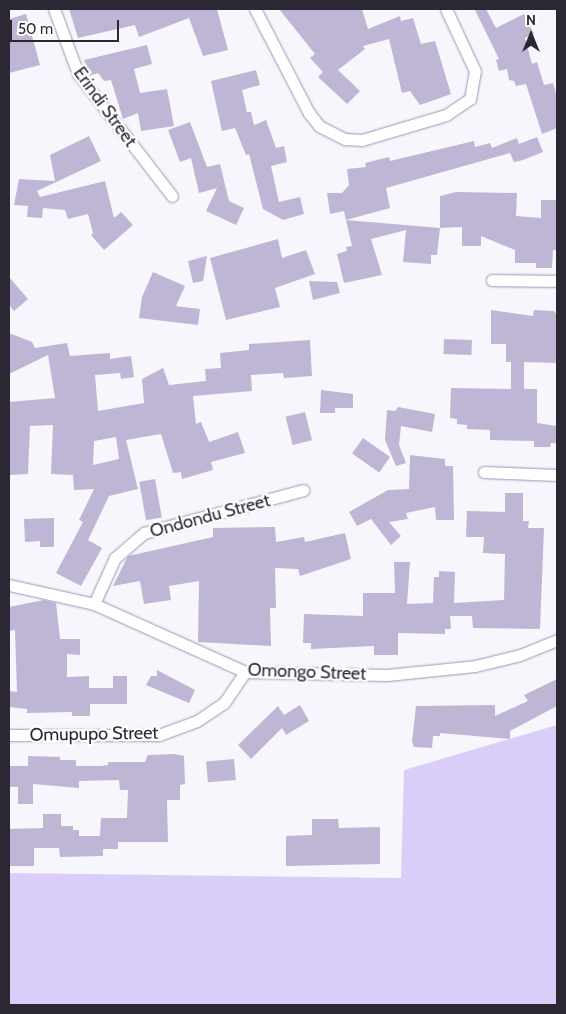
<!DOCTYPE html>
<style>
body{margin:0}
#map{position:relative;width:566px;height:1014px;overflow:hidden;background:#f7f6fc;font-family:Cabin,sans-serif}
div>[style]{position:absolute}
.green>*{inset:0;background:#dacef9}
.building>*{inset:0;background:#beb6d4;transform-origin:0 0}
.roads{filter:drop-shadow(0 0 1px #9d95b2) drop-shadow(0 0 1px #9d95b2)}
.street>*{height:11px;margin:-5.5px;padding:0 5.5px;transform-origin:5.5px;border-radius:5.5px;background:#fff}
span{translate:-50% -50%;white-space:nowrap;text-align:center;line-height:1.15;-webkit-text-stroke:4.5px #fff;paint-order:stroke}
.street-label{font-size:18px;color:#2b2833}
.frame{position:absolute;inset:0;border:10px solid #2b2833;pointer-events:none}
.north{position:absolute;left:506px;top:10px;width:50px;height:50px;-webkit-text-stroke:4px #fff;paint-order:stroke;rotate:0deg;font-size:14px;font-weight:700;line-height:20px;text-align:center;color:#2b2833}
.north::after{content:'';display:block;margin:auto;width:18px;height:22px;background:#2b2833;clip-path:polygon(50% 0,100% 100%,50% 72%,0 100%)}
.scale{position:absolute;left:10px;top:20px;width:109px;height:22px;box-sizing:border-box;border:2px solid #2b2833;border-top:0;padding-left:6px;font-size:15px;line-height:18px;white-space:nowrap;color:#2b2833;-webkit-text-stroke:4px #fff;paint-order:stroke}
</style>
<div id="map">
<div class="green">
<div style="clip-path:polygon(557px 725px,557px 1005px,9px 1005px,9px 873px,401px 878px,404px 770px)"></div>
</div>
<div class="building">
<div style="clip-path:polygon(69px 9px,217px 9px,228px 50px,203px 56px,189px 18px,139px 37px,135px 25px,78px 38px)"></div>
<div style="clip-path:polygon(279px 9px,362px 9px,368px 29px,400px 16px,401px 21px,413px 18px,421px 44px,435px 41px,451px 94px,420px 105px,410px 91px,402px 93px,389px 39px,363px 46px,365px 49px,338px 70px,360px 91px,347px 104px,318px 77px,323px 72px,310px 58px,315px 54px)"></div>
<div style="clip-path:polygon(478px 9px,486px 9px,496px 28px,524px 14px,534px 34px,525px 38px,532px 64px,537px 62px,544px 85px,553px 83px,557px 97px,557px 128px,542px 134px,526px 84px,516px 86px,514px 81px,509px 80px,507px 69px,499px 71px,496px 60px,499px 59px,475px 10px)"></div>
<div style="clip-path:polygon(26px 14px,40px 65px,9px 73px,9px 19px)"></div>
<div style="clip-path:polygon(147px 45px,152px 64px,134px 69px,140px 93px,167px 89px,174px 126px,141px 131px,138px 113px,123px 119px,111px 80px,104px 81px,98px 73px,89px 76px,84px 60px)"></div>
<div style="clip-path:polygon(256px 70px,260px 85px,242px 90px,247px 112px,251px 112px,254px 125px,266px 120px,276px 148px,284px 146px,287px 162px,271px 166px,279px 202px,300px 197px,304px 214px,283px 220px,263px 209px,249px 154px,246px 155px,235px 128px,222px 131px,211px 81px)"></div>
<div style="clip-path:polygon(190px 122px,207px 167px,220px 164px,229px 201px,244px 208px,236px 225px,206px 211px,217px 188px,199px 193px,191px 158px,180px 162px,168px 130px)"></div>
<div style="clip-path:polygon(89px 136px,101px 161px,37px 191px,40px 197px,105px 181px,114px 218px,121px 212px,133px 225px,104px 250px,91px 235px,93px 233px,88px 214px,68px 219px,65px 210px,43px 208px,42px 218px,27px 217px,28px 206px,14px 205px,19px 179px,55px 181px,50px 155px)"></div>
<div style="clip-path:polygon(537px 137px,543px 152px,523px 160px,514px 162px,510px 153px,386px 188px,390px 208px,346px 220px,440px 228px,437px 255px,431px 255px,431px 264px,403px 262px,406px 230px,371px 239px,382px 275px,344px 283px,337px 254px,347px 251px,346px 247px,352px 246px,344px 211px,330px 214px,327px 193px,342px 193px,349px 185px,347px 169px,366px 167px,365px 163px,389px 157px,390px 161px,474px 141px,475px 147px,490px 143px,492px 148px,517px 138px,519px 144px)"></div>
<div style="clip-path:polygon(456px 192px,517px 193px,516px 216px,541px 218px,541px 200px,557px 200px,557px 250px,553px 250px,552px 268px,536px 268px,536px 263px,515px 263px,515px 250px,481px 236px,481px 246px,462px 246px,462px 227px,440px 228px,440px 196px)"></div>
<div style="clip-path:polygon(278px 239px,282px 258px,306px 250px,315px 274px,275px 288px,280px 307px,226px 320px,210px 258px)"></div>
<div style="clip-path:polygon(207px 256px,203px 281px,193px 283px,188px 261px)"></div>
<div style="clip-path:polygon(153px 272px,185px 286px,176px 306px,200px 309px,198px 325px,139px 318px,142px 297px)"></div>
<div style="clip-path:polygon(9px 277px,28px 299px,14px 311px,9px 305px)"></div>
<div style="clip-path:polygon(309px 281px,337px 282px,340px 293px,313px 300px)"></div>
<div style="clip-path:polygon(491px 310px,533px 316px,534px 310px,554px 311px,557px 315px,557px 363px,524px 362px,524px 389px,537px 389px,537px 423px,557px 426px,557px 443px,551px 443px,550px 447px,534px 447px,534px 441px,490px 440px,490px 430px,467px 429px,467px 425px,457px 424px,457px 419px,450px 418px,451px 388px,511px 389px,511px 362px,506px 362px,506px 344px,491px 344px)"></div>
<div style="clip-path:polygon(evenodd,9px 333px,32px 342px,35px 348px,67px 343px,70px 356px,110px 353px,110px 359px,131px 356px,134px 377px,121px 379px,120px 373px,95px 375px,98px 411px,144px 403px,142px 379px,163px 368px,169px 385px,206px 381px,205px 369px,221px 368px,220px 353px,249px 350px,249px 344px,310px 340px,312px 376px,284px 378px,283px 373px,251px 375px,252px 391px,193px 396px,196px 424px,201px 422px,209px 442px,238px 432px,245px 453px,211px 462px,213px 470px,182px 479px,181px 472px,173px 473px,161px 434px,126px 440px,138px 489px,109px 496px,88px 540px,102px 548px,81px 586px,56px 573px,83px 522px,79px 520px,94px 489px,74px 490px,73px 475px,51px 474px,53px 425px,30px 426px,28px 474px,9px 475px,9px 402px,55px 398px,48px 355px,9px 374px,9px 333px,116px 437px,119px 459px,93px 465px,94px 441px,116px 437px)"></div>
<div style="left:444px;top:339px;width:28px;height:15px;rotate:2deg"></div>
<div style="clip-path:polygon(321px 390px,353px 394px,353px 408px,335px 408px,335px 413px,320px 413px)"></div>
<div style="clip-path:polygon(398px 407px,435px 414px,432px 432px,401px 426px,399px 445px,406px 463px,396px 466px,385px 440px,387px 410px,395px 411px)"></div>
<div style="left:305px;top:412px;width:29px;height:20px;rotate:76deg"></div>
<div style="left:363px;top:438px;width:33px;height:19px;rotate:35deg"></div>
<div style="clip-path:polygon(410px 455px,445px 459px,445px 466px,453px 466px,454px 520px,436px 520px,435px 507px,406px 513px,408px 519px,389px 522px,401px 536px,391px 545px,371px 519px,357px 526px,349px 512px,388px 490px,409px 489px)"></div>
<div style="left:155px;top:479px;width:39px;height:16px;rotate:80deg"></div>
<div style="clip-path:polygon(505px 493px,523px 493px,523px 521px,529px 521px,528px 528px,544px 528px,540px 629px,473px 628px,472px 616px,450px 616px,451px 629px,445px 629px,445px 634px,398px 633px,398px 655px,374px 655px,374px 646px,311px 649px,311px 643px,303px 643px,304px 614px,363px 616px,363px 593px,395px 593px,394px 562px,410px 562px,407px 604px,433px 603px,434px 577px,439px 577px,439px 571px,455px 572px,454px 603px,504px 600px,505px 554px,483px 553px,484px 537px,466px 537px,467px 511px,505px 512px)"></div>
<div style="clip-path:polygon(54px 518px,54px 547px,40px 547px,40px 541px,25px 542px,24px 519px)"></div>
<div style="clip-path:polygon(275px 527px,276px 542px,304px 537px,305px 542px,345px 533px,351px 559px,300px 576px,298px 569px,275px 568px,276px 608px,270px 608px,271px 646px,198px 642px,199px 581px,169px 586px,171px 600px,144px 604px,140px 581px,113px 586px,128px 556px,213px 537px,213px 528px)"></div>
<div style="clip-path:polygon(44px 600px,56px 603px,60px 639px,80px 639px,80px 655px,67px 654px,67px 677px,89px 676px,89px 688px,113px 688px,113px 676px,127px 676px,127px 704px,90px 704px,90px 716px,72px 716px,72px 712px,27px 713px,27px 709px,9px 707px,9px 691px,17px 692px,15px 630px,9px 631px,9px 607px)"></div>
<div style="clip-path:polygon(157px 670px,195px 690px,189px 703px,146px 685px,151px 676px,157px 676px)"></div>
<div style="clip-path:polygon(557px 679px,557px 706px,510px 731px,510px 739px,440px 733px,440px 736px,433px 736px,432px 748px,414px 747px,412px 742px,416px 706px,495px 705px,495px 716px,528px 701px,524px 695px)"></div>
<div style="clip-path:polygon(300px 705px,309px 721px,286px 735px,282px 728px,251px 759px,238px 745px,278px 706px,284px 715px)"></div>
<div style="clip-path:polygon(174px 754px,184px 756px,185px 784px,180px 785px,180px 800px,167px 800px,168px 842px,118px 842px,118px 849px,103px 849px,103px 856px,60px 857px,59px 848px,34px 848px,34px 866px,9px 866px,9px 829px,43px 828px,43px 814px,61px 814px,61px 826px,73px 826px,73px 830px,79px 830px,79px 836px,100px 836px,101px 818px,127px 818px,128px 790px,120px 790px,119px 780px,79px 781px,79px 788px,33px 784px,33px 804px,18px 804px,18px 787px,9px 787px,9px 766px,28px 766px,28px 756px,60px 757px,60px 760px,76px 760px,76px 766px,101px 766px,108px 765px,108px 762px,145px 762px,148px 755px)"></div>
<div style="left:234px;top:759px;width:21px;height:28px;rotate:85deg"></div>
<div style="clip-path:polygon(312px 819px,338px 819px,339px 828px,380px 827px,380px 864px,286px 866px,286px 836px,312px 835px)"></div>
</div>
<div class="roads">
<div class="street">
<div style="left:54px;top:9px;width:69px;rotate:69.7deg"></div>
<div style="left:78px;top:74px;width:154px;rotate:52.4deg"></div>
<div style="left:255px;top:9px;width:117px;rotate:62.6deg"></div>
<div style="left:309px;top:113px;width:16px;rotate:52deg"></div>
<div style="left:319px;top:126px;width:29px;rotate:27deg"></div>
<div style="left:345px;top:139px;width:17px;rotate:3deg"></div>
<div style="left:362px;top:140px;width:88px;rotate:-16.6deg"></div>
<div style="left:446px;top:115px;width:29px;rotate:-34deg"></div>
<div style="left:470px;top:99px;width:28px;rotate:-80deg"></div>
<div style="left:475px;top:71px;width:68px;rotate:-115.1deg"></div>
<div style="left:492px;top:280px;width:65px;rotate:0.9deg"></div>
<div style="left:484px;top:472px;width:73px;rotate:2.4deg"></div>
<div style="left:9px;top:585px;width:87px;rotate:12.6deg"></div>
<div style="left:94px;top:604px;width:166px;rotate:24.2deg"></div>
<div style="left:245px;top:672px;width:142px;rotate:1.2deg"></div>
<div style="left:387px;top:675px;width:88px;rotate:-5.8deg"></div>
<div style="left:475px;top:666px;width:46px;rotate:-13.7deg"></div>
<div style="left:520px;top:655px;width:40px;rotate:-22deg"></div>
<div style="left:94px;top:604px;width:51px;rotate:-65.5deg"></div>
<div style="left:115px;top:558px;width:38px;rotate:-41deg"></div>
<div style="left:144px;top:533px;width:165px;rotate:-15.1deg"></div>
<div style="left:9px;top:735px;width:150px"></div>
<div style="left:159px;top:735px;width:40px;rotate:-20.2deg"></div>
<div style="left:197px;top:721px;width:32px;rotate:-34deg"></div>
<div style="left:224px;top:703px;width:37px;rotate:-56deg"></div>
</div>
</div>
<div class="street-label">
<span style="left:105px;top:107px;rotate:54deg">Erindi Street</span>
<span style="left:210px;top:516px;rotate:-15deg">Ondondu Street</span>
<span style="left:307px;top:672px;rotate:2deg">Omongo Street</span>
<span style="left:94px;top:734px;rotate:-1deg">Omupupo Street</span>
</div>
<div class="frame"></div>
<div class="north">N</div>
<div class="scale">50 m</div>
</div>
